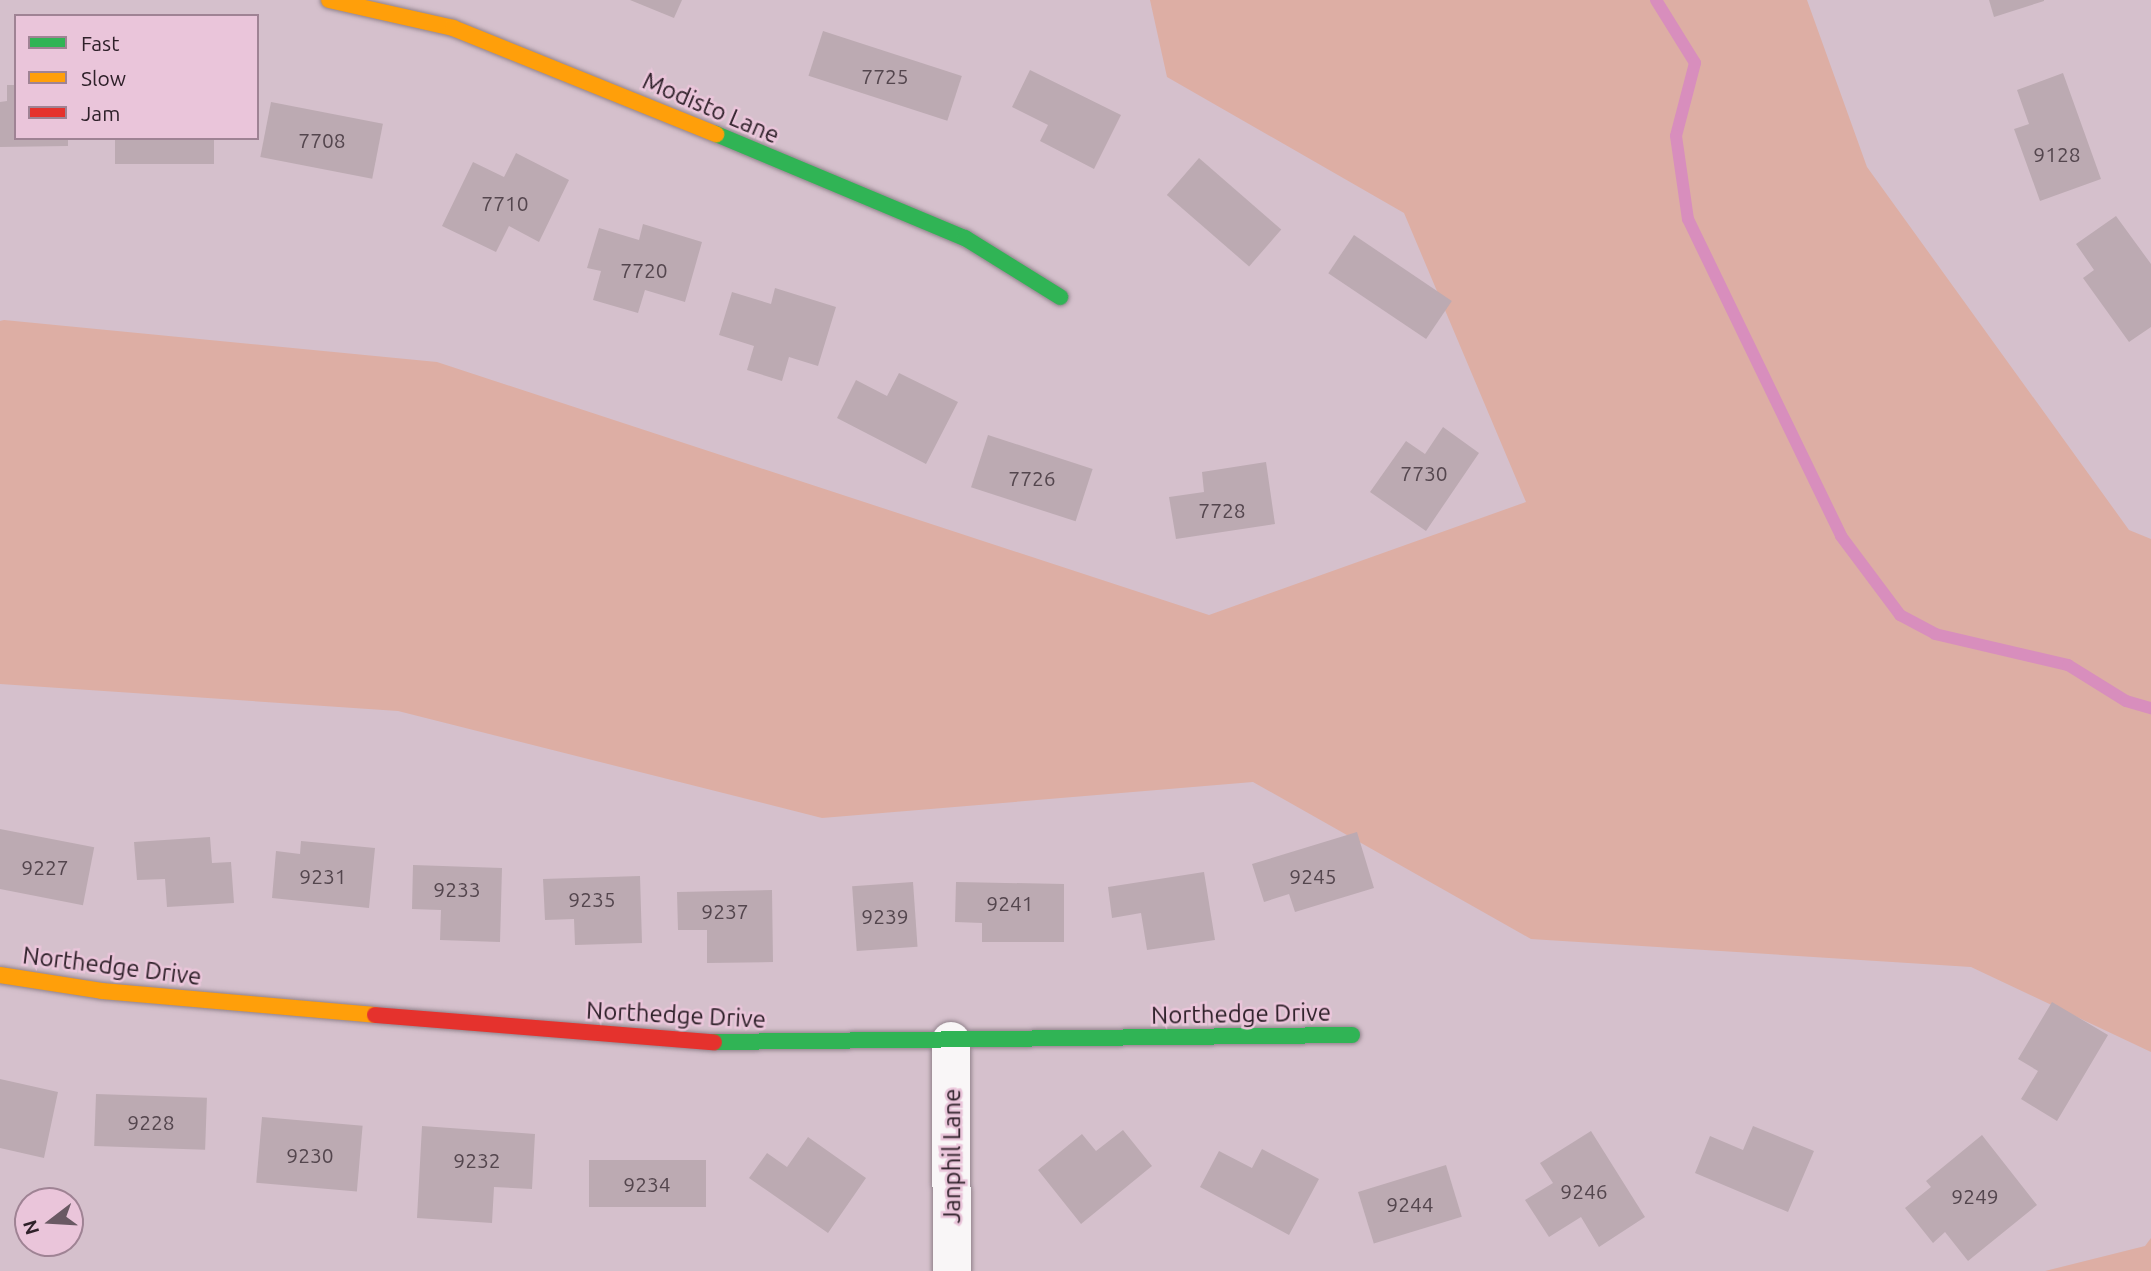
<!DOCTYPE html>
<style>
body{margin:0}
#map{position:relative;width:2151px;height:1271px;overflow:hidden;background:#d5c0cc;font-family:Ubuntu,sans-serif}
div>[style]{position:absolute}
.green>*{inset:0;background:#ddaea4}
.stream>*{height:12px;margin:-6px;padding:0 6px;transform-origin:6px;border-radius:6px;background:#d88ebd}
.building>*{inset:0;background:#bcaab2;transform-origin:0 0}
.roads{filter:drop-shadow(0 0 2px #91828b) drop-shadow(0 0 2px #91828b)}
.street>*{height:38px;margin:-19px;padding:0 19px;transform-origin:19px;border-radius:19px;background:#f9f6f7}
.fast>*{height:16px;margin:-8px;padding:0 8px;transform-origin:8px;border-radius:8px;background:#30b455}
.slow>*{height:16px;margin:-8px;padding:0 8px;transform-origin:8px;border-radius:8px;background:#ff9f0a}
.jam>*{height:16px;margin:-8px;padding:0 8px;transform-origin:8px;border-radius:8px;background:#e5322d}
span{translate:-50% -50%;white-space:nowrap;text-align:center;line-height:1.15;-webkit-text-stroke:5px #eac5da;paint-order:stroke}
.number-label{font-size:21px;color:#54464e}
.number-label span{-webkit-text-stroke-width:0}
.street-label{font-size:24px;color:#2f212a}
.legend{position:absolute;left:14px;top:14px;width:245px;height:126px;box-sizing:border-box;background:#eac5da;border:2px solid #9f8394;margin:0;padding:9px 12px;list-style:none;font-size:21px;color:#2f212a}
.legend li{display:flex;align-items:center;gap:14px;height:35px}
.legend b{width:35px;border:2px solid #9f8394}
.north{position:absolute;left:14px;top:1187px;width:70px;height:70px;box-sizing:border-box;background:#eac5da;border:2px solid #9f8394;border-radius:50%;rotate:253deg;font-size:19px;font-weight:700;line-height:28px;text-align:center;color:#2f212a}
.north::after{content:'';display:block;margin:auto;width:24px;height:32px;background:#695963;clip-path:polygon(50% 0,100% 100%,50% 72%,0 100%)}
</style>
<div id="map">
<div class="green">
<div style="clip-path:polygon(1150px 0,1807px 0,1867px 167px,2129px 530px,2151px 539px,2151px 1052px,1971px 967px,1531px 939px,1253px 782px,822px 818px,398px 711px,0 684px,0 321px,4px 320px,437px 362px,1209px 615px,1526px 502px,1404px 213px,1167px 77px)"></div>
<div style="clip-path:polygon(2151px 1238px,2151px 1271px,2045px 1271px,2145px 1246px)"></div>
</div>
<div class="stream">
<div style="left:1656px;top:0;width:74px;rotate:58.2deg"></div>
<div style="left:1695px;top:63px;width:75px;rotate:104.6deg"></div>
<div style="left:1676px;top:136px;width:84px;rotate:81.8deg"></div>
<div style="left:1688px;top:219px;width:352px;rotate:64.2deg"></div>
<div style="left:1841px;top:536px;width:99px;rotate:53.2deg"></div>
<div style="left:1900px;top:615px;width:40px;rotate:28deg"></div>
<div style="left:1935px;top:634px;width:137px;rotate:13.1deg"></div>
<div style="left:2068px;top:665px;width:68px;rotate:31.8deg"></div>
<div style="left:2126px;top:701px;width:26px;rotate:16deg"></div>
</div>
<div class="building">
<div style="clip-path:polygon(630px 0,682px 0,674px 18px)"></div>
<div style="clip-path:polygon(1989px 0,2044px 0,2044px 1px,1994px 17px)"></div>
<div style="left:823px;top:31px;width:146px;height:47px;rotate:18deg"></div>
<div style="clip-path:polygon(1030px 70px,1121px 115px,1094px 169px,1040px 141px,1048px 125px,1012px 107px)"></div>
<div style="clip-path:polygon(2063px 73px,2101px 179px,2040px 201px,2014px 129px,2029px 124px,2017px 90px)"></div>
<div style="clip-path:polygon(7px 85px,16px 85px,16px 138px,68px 138px,68px 146px,0 147px,0 102px,7px 101px)"></div>
<div style="left:271px;top:102px;width:114px;height:56px;rotate:11deg"></div>
<div style="left:115px;top:138px;width:99px;height:26px"></div>
<div style="clip-path:polygon(516px 153px,569px 180px,539px 242px,509px 226px,496px 252px,442px 226px,473px 162px,504px 177px)"></div>
<div style="left:1199px;top:158px;width:109px;height:49px;rotate:41deg"></div>
<div style="clip-path:polygon(2116px 216px,2151px 264px,2151px 327px,2129px 342px,2083px 278px,2094px 270px,2076px 244px)"></div>
<div style="clip-path:polygon(643px 224px,702px 242px,685px 302px,645px 290px,638px 313px,593px 300px,601px 271px,587px 268px,599px 228px,639px 240px)"></div>
<div style="left:1354px;top:235px;width:118px;height:46px;rotate:34deg"></div>
<div style="clip-path:polygon(775px 288px,836px 307px,818px 366px,789px 357px,782px 381px,747px 370px,754px 346px,719px 335px,732px 292px,771px 304px)"></div>
<div style="clip-path:polygon(899px 373px,958px 402px,926px 464px,837px 418px,856px 380px,887px 396px)"></div>
<div style="clip-path:polygon(1443px 427px,1479px 453px,1426px 531px,1370px 492px,1406px 441px,1425px 454px)"></div>
<div style="left:988px;top:435px;width:110px;height:55px;rotate:18deg"></div>
<div style="clip-path:polygon(1266px 462px,1275px 524px,1176px 539px,1169px 497px,1204px 492px,1202px 472px)"></div>
<div style="left:0;top:829px;width:96px;height:59px;rotate:11deg"></div>
<div style="clip-path:polygon(1357px 832px,1374px 888px,1295px 912px,1289px 894px,1264px 902px,1252px 864px)"></div>
<div style="clip-path:polygon(210px 837px,212px 863px,231px 862px,234px 903px,167px 907px,165px 879px,137px 880px,134px 842px)"></div>
<div style="clip-path:polygon(301px 841px,375px 848px,369px 908px,272px 898px,276px 851px,300px 854px)"></div>
<div style="clip-path:polygon(413px 865px,502px 868px,500px 942px,440px 940px,441px 910px,412px 909px)"></div>
<div style="clip-path:polygon(1204px 872px,1215px 940px,1147px 950px,1141px 913px,1112px 918px,1108px 887px)"></div>
<div style="clip-path:polygon(640px 876px,642px 943px,575px 945px,574px 919px,545px 920px,543px 879px)"></div>
<div style="left:913px;top:882px;width:65px;height:61px;rotate:86deg"></div>
<div style="clip-path:polygon(956px 882px,1064px 884px,1064px 942px,982px 942px,982px 923px,955px 922px)"></div>
<div style="clip-path:polygon(772px 890px,773px 962px,707px 963px,707px 930px,678px 930px,677px 892px)"></div>
<div style="clip-path:polygon(2052px 1002px,2108px 1035px,2057px 1121px,2021px 1099px,2038px 1071px,2018px 1059px)"></div>
<div style="clip-path:polygon(0 1079px,58px 1092px,44px 1158px,0 1148px)"></div>
<div style="left:96px;top:1094px;width:111px;height:52px;rotate:2deg"></div>
<div style="left:262px;top:1117px;width:101px;height:66px;rotate:5deg"></div>
<div style="clip-path:polygon(422px 1126px,535px 1134px,532px 1189px,494px 1187px,492px 1223px,417px 1218px)"></div>
<div style="clip-path:polygon(1753px 1126px,1814px 1151px,1788px 1212px,1695px 1173px,1710px 1136px,1743px 1150px)"></div>
<div style="clip-path:polygon(1123px 1130px,1152px 1166px,1081px 1224px,1038px 1170px,1082px 1134px,1096px 1151px)"></div>
<div style="clip-path:polygon(1591px 1131px,1645px 1217px,1599px 1247px,1581px 1217px,1549px 1237px,1525px 1200px,1553px 1183px,1540px 1163px)"></div>
<div style="clip-path:polygon(1982px 1135px,2037px 1205px,1968px 1261px,1945px 1232px,1933px 1243px,1905px 1208px,1931px 1187px,1926px 1181px)"></div>
<div style="clip-path:polygon(808px 1137px,866px 1178px,828px 1233px,749px 1178px,767px 1153px,787px 1167px)"></div>
<div style="clip-path:polygon(1262px 1149px,1319px 1179px,1289px 1235px,1200px 1187px,1219px 1151px,1252px 1168px)"></div>
<div style="left:589px;top:1160px;width:117px;height:47px"></div>
<div style="left:1446px;top:1165px;width:54px;height:92px;rotate:73deg"></div>
</div>
<div class="roads">
<div class="street">
<div style="left:951px;top:1041px;width:230px;rotate:89.8deg"></div>
</div>
<div class="fast">
<div style="left:716px;top:134px;width:270px;rotate:22.7deg"></div>
<div style="left:965px;top:238px;width:112px;rotate:31.8deg"></div>
<div style="left:714px;top:1042px;width:638px;rotate:-0.63deg"></div>
</div>
<div class="slow">
<div style="left:329px;top:0;width:127px;rotate:12.7deg"></div>
<div style="left:453px;top:28px;width:284px;rotate:22deg"></div>
<div style="left:0;top:975px;width:103px;rotate:8.9deg"></div>
<div style="left:102px;top:991px;width:274px;rotate:5deg"></div>
</div>
<div class="jam">
<div style="left:375px;top:1015px;width:340px;rotate:4.6deg"></div>
</div>
</div>
<div class="number-label">
<span style="left:885px;top:76px">7725</span>
<span style="left:322px;top:140px">7708</span>
<span style="left:2057px;top:154px">9128</span>
<span style="left:505px;top:203px">7710</span>
<span style="left:644px;top:270px">7720</span>
<span style="left:1424px;top:473px">7730</span>
<span style="left:1032px;top:478px">7726</span>
<span style="left:1222px;top:510px">7728</span>
<span style="left:45px;top:867px">9227</span>
<span style="left:323px;top:876px">9231</span>
<span style="left:1313px;top:876px">9245</span>
<span style="left:457px;top:889px">9233</span>
<span style="left:592px;top:899px">9235</span>
<span style="left:1010px;top:903px">9241</span>
<span style="left:725px;top:911px">9237</span>
<span style="left:885px;top:916px">9239</span>
<span style="left:151px;top:1122px">9228</span>
<span style="left:310px;top:1155px">9230</span>
<span style="left:477px;top:1160px">9232</span>
<span style="left:647px;top:1184px">9234</span>
<span style="left:1584px;top:1191px">9246</span>
<span style="left:1975px;top:1196px">9249</span>
<span style="left:1410px;top:1204px">9244</span>
</div>
<div class="street-label">
<span style="left:711px;top:108px;rotate:23deg">Modisto Lane</span>
<span style="left:112px;top:966px;rotate:7deg">Northedge Drive</span>
<span style="left:1241px;top:1014px;rotate:-1deg">Northedge Drive</span>
<span style="left:676px;top:1015px;rotate:3deg">Northedge Drive</span>
<span style="left:952px;top:1156px;rotate:-90deg">Janphil Lane</span>
</div>
<ul class="legend">
<li><b style="height:9px;background:#30b455"></b>Fast</li>
<li><b style="height:9px;background:#ff9f0a"></b>Slow</li>
<li><b style="height:9px;background:#e5322d"></b>Jam</li>
</ul>
<div class="north">N</div>
</div>
